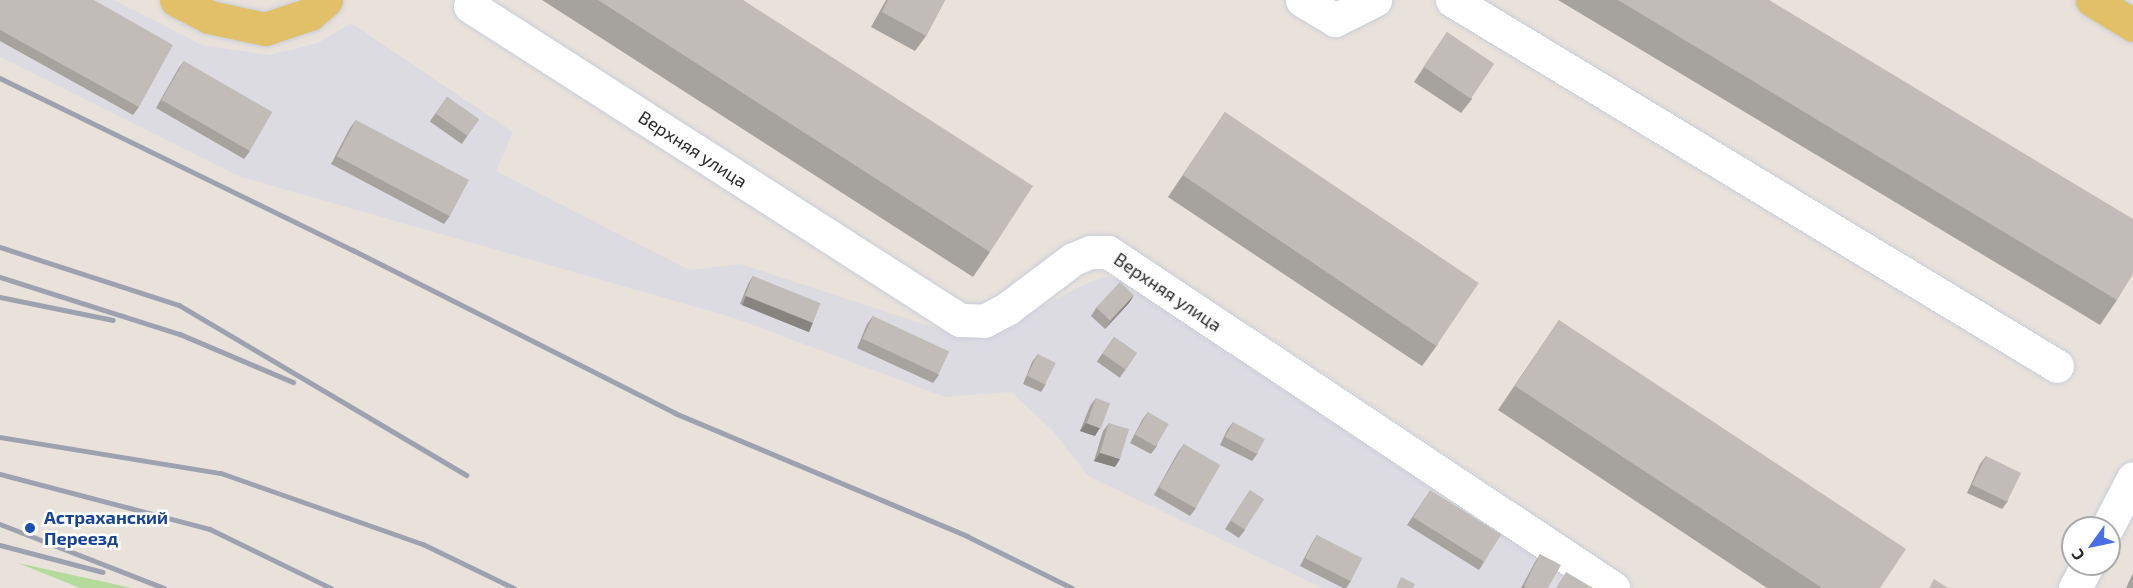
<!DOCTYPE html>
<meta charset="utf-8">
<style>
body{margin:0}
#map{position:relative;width:2133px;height:588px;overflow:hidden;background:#e9e2db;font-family:"Exo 2",sans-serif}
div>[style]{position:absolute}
.industrial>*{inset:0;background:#dddbe2}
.green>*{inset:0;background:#b4da9c}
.roads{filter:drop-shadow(0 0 2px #c9cdd8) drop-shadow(0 0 2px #c9cdd8)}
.minor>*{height:33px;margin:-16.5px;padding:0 16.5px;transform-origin:16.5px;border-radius:16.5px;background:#fff}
.major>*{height:33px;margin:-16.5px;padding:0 16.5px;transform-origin:16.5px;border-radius:16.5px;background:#e1c068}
.rail>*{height:4.5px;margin:-2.25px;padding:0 2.25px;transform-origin:2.25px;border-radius:2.25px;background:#9ea2b0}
.wall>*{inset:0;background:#a6a29d;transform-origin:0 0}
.shaded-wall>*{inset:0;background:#878480;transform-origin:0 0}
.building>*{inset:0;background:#c1bcb7;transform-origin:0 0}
.dots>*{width:16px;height:16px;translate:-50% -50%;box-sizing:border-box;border:3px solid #fff;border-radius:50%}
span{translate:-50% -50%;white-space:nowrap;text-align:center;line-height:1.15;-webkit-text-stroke:5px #fff;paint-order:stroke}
.street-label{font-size:18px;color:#282828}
.transit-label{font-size:18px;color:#164399;font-weight:700}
.left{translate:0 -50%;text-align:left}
.north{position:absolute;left:2061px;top:516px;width:60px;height:60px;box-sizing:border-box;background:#fff;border:2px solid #a9a9a9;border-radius:50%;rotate:237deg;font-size:16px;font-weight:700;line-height:24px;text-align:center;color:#282828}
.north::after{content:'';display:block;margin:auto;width:21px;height:27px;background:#4a6ee6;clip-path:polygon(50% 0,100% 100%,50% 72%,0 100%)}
</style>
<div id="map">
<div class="industrial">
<div style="clip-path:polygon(0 0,115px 0,202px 45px,269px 55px,318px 43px,351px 23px,513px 132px,496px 171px,689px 270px,741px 264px,957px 335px,987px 336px,1081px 286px,1103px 277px,1125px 280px,1584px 588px,1323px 588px,1088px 476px,1052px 430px,1011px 392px,945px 397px,734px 318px,238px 176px,0 57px)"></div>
</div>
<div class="green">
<div style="clip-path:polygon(18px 563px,132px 588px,80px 588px)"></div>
</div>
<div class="roads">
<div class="minor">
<div style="left:1302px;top:0;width:39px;rotate:31deg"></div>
<div style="left:1335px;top:20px;width:45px;rotate:-26.6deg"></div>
<div style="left:1452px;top:0;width:707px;rotate:31.17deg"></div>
<div style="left:470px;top:6px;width:582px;rotate:32.65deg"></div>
<div style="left:960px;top:320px;width:24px;rotate:2deg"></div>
<div style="left:984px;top:321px;width:27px;rotate:-28deg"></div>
<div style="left:1008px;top:308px;width:81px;rotate:-37deg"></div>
<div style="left:1073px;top:259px;width:18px;rotate:-22deg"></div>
<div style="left:1090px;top:252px;width:18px"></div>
<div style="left:1108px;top:252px;width:607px;rotate:33.64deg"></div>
<div style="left:2107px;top:528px;width:56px;rotate:-62.5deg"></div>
<div style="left:2075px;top:588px;width:27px;rotate:-62deg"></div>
</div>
<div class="major">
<div style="left:176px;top:0;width:37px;rotate:27deg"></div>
<div style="left:209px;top:17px;width:57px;rotate:12.1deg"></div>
<div style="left:265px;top:29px;width:47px;rotate:-18.4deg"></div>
<div style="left:310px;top:14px;width:21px;rotate:-41deg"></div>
<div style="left:2092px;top:0;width:48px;rotate:31.4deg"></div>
</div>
</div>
<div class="rail">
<div style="left:0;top:78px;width:393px;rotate:26deg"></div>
<div style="left:353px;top:250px;width:361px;rotate:26.8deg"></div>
<div style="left:675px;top:413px;width:317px;rotate:22.8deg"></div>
<div style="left:967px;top:536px;width:117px;rotate:26.3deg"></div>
<div style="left:0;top:247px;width:188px;rotate:18deg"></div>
<div style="left:179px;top:305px;width:334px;rotate:30.6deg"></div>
<div style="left:0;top:277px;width:189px;rotate:17.6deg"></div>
<div style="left:180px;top:334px;width:123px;rotate:23deg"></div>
<div style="left:0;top:297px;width:115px;rotate:11.5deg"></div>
<div style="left:0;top:437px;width:224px;rotate:9.3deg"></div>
<div style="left:221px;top:473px;width:214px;rotate:19.4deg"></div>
<div style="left:423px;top:544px;width:101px;rotate:25.8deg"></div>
<div style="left:0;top:474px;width:217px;rotate:14.7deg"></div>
<div style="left:210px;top:529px;width:135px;rotate:26deg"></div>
<div style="left:0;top:524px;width:176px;rotate:21.3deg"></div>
<div style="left:0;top:545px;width:106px;rotate:14.7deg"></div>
</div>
<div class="wall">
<div style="clip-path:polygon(0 0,139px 107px,133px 115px,0 41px)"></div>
<div style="clip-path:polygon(542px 0,743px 0,990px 252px,973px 277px)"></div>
<div style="clip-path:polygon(886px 0,945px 0,926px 36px,915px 51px,871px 27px)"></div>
<div style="clip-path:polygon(1558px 0,1769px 0,2117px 300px,2100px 325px)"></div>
<div style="clip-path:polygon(1447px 32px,1472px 99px,1461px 113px,1414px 82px)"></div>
<div style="clip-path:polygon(184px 61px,250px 151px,244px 159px,156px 108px,178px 69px)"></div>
<div style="left:447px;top:97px;width:39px;height:30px;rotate:35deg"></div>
<div style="clip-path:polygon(1225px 112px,1438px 344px,1422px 366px,1168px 197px)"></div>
<div style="clip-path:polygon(356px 120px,450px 216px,444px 224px,331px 164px,350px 128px)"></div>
<div style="clip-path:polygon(753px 276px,813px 323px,807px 331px,740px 304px,748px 284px)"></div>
<div style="clip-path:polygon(1134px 295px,1129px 303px,1105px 329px,1091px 316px,1096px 308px)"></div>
<div style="clip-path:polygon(873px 316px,939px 375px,933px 383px,857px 348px,867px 324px)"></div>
<div style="clip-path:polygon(1559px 320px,1880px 588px,1767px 588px,1498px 410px)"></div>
<div style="left:1114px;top:337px;width:28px;height:30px;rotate:35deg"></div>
<div style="clip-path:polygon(1038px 354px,1046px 384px,1041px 392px,1023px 384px,1032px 362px)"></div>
<div style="clip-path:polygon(1096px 398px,1095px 436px,1080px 431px,1090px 406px)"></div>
<div style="clip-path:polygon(1148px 412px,1157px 446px,1151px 454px,1130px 443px,1142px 420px)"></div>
<div style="clip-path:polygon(1233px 422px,1258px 453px,1252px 461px,1220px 445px,1227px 430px)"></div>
<div style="clip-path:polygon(1109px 423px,1115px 467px,1094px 461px,1103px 431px)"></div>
<div style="clip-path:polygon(1184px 444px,1196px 508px,1190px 516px,1154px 495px,1178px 452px)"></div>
<div style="clip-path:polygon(1986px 456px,2008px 501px,2002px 509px,1967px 493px,1980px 464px)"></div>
<div style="clip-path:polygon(1250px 490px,1245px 530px,1239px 538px,1225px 529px)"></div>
<div style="clip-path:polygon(1425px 498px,1484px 562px,1479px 570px,1407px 525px)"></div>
<div style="clip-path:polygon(1317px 535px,1351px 581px,1346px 588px,1343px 588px,1300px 566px,1312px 543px)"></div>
<div style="clip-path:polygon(1540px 554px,1548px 588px,1521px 588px,1535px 562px)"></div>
<div style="clip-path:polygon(2133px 573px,2133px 588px,2126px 588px)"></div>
</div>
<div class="shaded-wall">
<div style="clip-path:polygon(1134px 295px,1129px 303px,1105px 329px,1111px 321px)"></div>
<div style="left:746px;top:296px;width:72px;height:10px;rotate:22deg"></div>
<div style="clip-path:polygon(1086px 423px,1100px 428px,1095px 436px,1080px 431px)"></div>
<div style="clip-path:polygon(1100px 453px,1120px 459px,1115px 467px,1094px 461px)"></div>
</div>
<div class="building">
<div style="clip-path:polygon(0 0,94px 0,173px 45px,139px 107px,0 30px)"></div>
<div style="clip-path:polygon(598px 0,743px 0,1033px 186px,990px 252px)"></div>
<div style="clip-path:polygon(888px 0,945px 0,926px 36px,882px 12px)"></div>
<div style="clip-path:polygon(1618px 0,1769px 0,2133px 219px,2133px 274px,2117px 300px)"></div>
<div style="left:1447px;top:32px;width:57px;height:42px;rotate:34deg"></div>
<div style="left:184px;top:61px;width:102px;height:45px;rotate:30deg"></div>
<div style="left:447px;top:97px;width:39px;height:20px;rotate:35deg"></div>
<div style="left:1225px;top:112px;width:306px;height:76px;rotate:34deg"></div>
<div style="left:356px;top:120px;width:128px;height:41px;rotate:28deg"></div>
<div style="left:753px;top:276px;width:73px;height:21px;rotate:22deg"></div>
<div style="left:1120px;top:282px;width:19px;height:35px;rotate:43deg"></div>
<div style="left:873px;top:316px;width:84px;height:25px;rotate:25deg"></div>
<div style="clip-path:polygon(1559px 320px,1906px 549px,1880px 588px,1822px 588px,1515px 386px)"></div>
<div style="left:1114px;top:337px;width:28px;height:20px;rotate:35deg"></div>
<div style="left:1038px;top:354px;width:20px;height:24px;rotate:27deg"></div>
<div style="left:1096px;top:398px;width:15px;height:27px;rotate:20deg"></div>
<div style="left:1148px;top:412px;width:24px;height:26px;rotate:30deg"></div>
<div style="left:1233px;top:422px;width:36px;height:17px;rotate:28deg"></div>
<div style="left:1109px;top:423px;width:21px;height:31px;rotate:17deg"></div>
<div style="left:1184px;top:444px;width:42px;height:50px;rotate:30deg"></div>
<div style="left:1986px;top:456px;width:39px;height:32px;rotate:26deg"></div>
<div style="left:1250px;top:490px;width:17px;height:36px;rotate:33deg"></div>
<div style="left:1430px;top:490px;width:84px;height:32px;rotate:32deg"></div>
<div style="left:1317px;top:535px;width:51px;height:26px;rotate:27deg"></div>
<div style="clip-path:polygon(1540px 554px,1561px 565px,1548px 588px,1527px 588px,1524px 586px)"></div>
<div style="clip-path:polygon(1566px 572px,1593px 588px,1556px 588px)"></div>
<div style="clip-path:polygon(1401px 577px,1415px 584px,1413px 588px,1396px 588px)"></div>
<div style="clip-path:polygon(1934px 579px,1948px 588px,1929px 588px)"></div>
</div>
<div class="dots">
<div style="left:30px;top:528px;background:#1a4fb4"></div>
</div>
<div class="street-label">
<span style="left:693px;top:149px;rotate:33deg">Верхняя улица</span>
<span style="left:1168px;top:292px;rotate:34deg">Верхняя улица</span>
</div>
<div class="transit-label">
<span class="left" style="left:44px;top:528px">Астраханский<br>Переезд</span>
</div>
<div class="north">С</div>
</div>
